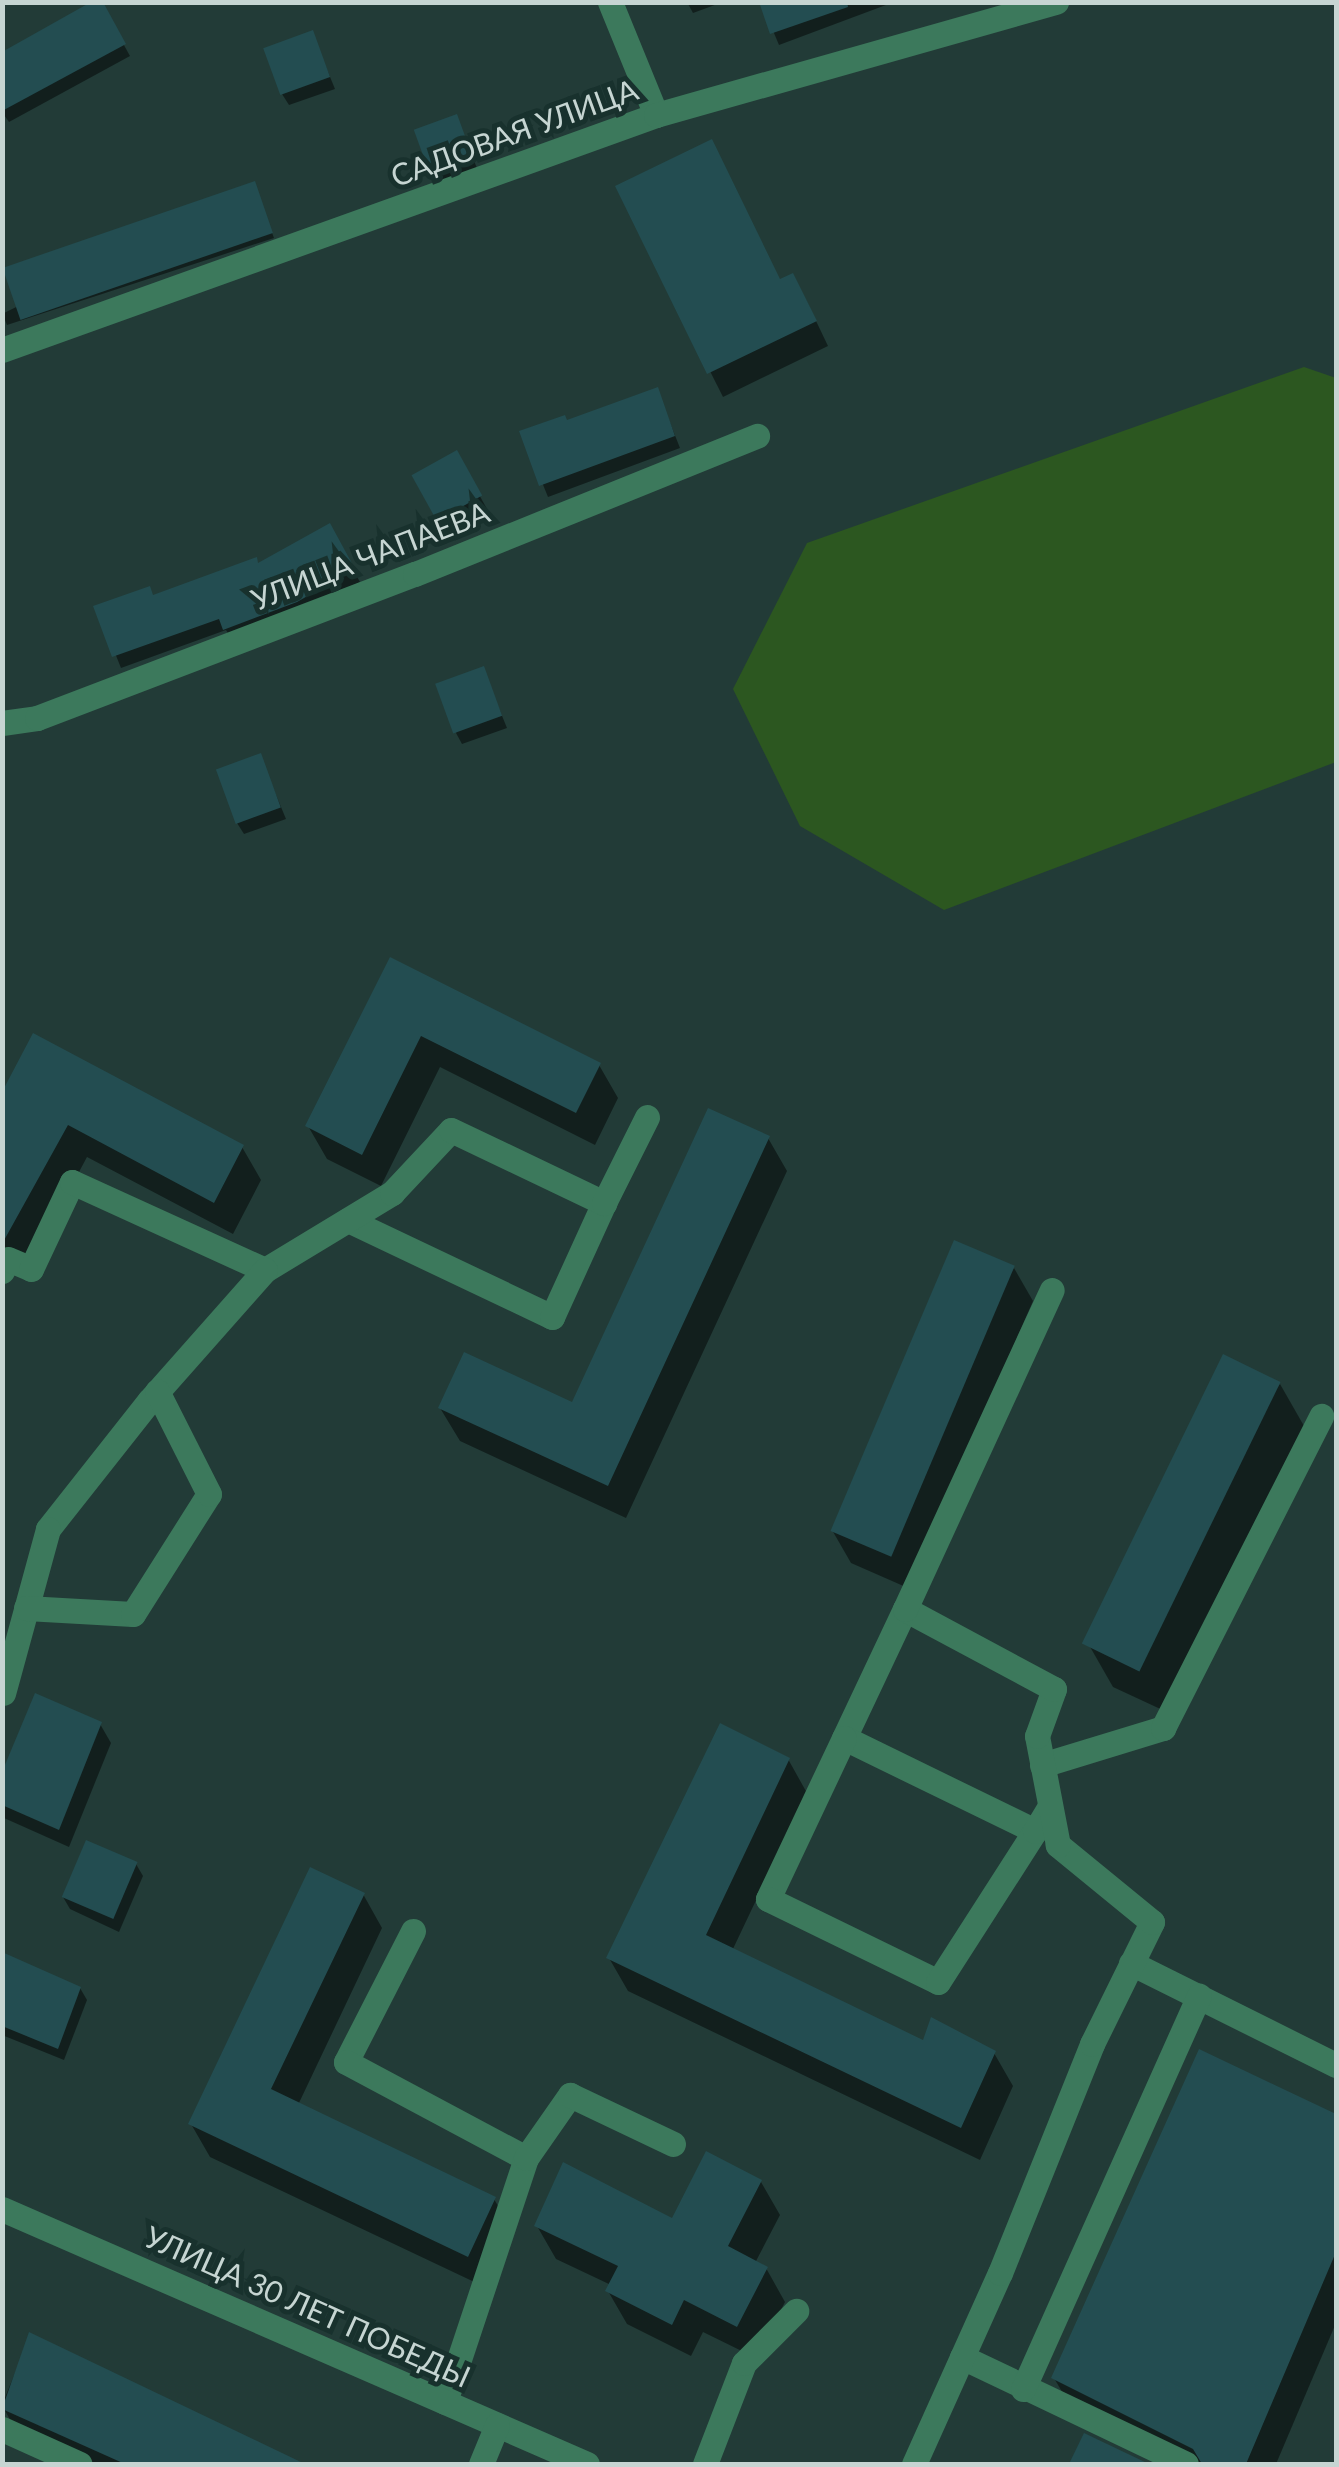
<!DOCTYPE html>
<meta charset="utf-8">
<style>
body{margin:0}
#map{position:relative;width:1339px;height:2467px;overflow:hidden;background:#223b37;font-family:Lato,sans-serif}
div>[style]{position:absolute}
.green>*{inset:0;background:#2c5720}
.shadow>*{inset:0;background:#0007;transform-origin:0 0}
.building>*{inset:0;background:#234d51;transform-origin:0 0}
.minor>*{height:25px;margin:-12.5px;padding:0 12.5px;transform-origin:12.5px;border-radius:12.5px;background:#3c795c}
span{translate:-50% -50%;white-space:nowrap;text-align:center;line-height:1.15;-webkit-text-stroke:10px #18312d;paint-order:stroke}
.street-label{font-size:30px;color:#c6d5d2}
.frame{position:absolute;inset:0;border:5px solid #c6d5d2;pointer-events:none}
</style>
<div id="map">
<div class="green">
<div style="clip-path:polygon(1304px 367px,1336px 378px,1336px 762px,944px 910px,800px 826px,733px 689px,807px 543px)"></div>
</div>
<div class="shadow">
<div style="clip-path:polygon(100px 2px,130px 56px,9px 122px,2px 112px,2px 53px)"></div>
<div style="clip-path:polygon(687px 2px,723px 2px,693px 13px)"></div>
<div style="clip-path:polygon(761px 2px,894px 2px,779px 45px)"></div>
<div style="clip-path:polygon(312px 33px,335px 89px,289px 105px,282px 94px)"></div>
<div style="clip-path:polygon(456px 117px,479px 173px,440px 187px,433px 175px)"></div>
<div style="clip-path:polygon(618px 188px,806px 300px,828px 346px,723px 397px)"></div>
<div style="clip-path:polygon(256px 189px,274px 238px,7px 325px,5px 320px,2px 314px)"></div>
<div style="clip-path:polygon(657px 390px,680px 448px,548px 497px,522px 433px,567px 423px)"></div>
<div style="left:456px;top:453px;width:64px;height:47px;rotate:61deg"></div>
<div style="clip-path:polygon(329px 526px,360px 582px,232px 640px,226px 630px,121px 668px,97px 608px,154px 597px,258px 566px)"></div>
<div style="clip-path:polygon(483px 669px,507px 728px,462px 744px,456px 733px)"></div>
<div style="clip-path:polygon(260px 756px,286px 819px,244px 834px,237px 823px)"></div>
<div style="clip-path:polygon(391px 961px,599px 1065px,618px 1098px,595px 1145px,440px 1067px,381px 1186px,327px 1159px,308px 1126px)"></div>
<div style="clip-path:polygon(2px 1097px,242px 1147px,261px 1180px,233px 1234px,87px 1157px,26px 1271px,2px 1259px)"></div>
<div style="clip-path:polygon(768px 1138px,787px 1171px,626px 1518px,460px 1441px,440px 1408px,573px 1405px)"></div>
<div style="clip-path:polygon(1014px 1268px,1033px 1301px,908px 1588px,851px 1563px,832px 1530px)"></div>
<div style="clip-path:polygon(1280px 1384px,1304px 1426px,1169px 1713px,1113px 1687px,1089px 1645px)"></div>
<div style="clip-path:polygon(100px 1724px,111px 1743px,69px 1847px,4px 1818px,2px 1779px)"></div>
<div style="clip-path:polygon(788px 1759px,807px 1793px,732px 1951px,924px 2044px,994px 2053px,1013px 2086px,980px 2160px,628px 1991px,609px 1958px)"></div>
<div style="clip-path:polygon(136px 1864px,143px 1876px,119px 1932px,70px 1909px,63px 1897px)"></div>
<div style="clip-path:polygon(363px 1894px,382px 1928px,298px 2105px,494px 2199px,513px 2232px,487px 2288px,210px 2157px,191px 2124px)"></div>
<div style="clip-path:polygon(2px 1953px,80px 1988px,87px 2000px,64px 2060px,2px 2035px)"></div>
<div style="clip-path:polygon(1200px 2052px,1336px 2117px,1336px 2323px,1276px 2464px,1182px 2464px,1072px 2409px,1054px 2378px)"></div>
<div style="clip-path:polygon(761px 2182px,780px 2215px,755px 2263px,766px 2268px,785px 2302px,756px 2358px,703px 2332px,691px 2356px,627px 2324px,608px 2291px,611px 2285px,556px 2259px,537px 2226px,673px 2221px)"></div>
<div style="clip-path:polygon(30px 2336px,299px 2464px,74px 2464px,21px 2440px,2px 2405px)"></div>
</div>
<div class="building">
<div style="clip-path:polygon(91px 2px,103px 2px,126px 44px,2px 111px,2px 52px)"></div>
<div style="clip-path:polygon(759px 2px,847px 2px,848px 7px,770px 34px)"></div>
<div style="left:313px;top:30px;width:50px;height:53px;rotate:70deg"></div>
<div style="left:457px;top:114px;width:50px;height:46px;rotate:70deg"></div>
<div style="clip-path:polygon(712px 139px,780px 279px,793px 273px,817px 321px,707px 374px,615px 186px)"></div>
<div style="left:255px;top:181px;width:55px;height:267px;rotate:71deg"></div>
<div style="clip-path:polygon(658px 387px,675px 436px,539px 486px,519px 431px,565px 415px,567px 420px)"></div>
<div style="left:457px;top:450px;width:52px;height:52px;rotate:61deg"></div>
<div style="clip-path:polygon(330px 523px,355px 569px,297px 602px,223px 630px,219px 619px,112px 657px,93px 606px,150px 586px,153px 595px,257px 557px,258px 563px)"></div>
<div style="left:484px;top:666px;width:53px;height:52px;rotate:70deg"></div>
<div style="left:261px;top:753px;width:58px;height:48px;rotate:70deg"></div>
<div style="clip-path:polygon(390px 957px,601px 1063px,576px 1113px,421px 1036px,362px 1155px,305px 1126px)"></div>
<div style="clip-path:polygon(33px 1033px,244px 1145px,214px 1203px,68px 1125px,2px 1244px,2px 1092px)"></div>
<div style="clip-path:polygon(708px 1108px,770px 1136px,608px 1486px,438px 1408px,464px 1352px,572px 1402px)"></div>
<div style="left:954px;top:1240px;width:66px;height:316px;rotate:23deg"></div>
<div style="left:1223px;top:1354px;width:64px;height:322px;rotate:26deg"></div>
<div style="clip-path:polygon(35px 1693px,102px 1722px,59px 1830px,2px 1805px,2px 1772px)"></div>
<div style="clip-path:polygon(720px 1723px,790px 1758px,706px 1935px,923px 2040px,931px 2017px,996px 2051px,961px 2128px,606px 1958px)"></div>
<div style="left:86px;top:1840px;width:56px;height:62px;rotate:23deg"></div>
<div style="clip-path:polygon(310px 1867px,365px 1893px,271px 2089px,496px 2197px,468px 2257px,188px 2124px)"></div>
<div style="clip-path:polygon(2px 1952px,81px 1987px,58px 2049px,2px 2026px)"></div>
<div style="clip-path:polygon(1199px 2049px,1336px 2114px,1336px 2252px,1246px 2464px,1202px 2464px,1193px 2449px,1051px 2378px)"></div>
<div style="clip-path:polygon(706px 2151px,762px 2180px,728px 2246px,768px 2267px,737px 2327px,684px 2300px,672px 2325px,605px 2291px,618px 2266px,534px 2226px,563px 2162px,672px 2218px)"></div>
<div style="clip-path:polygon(29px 2332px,305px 2464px,125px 2464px,2px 2409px)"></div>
<div style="clip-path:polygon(1084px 2433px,1149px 2464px,1069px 2464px)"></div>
</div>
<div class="minor">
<div style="left:610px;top:2px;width:122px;rotate:67.8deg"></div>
<div style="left:2px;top:350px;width:695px;rotate:-19.76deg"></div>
<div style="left:656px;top:115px;width:416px;rotate:-15.8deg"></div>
<div style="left:2px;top:723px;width:35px;rotate:-8deg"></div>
<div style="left:37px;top:718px;width:404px;rotate:-20.9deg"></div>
<div style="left:415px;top:574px;width:369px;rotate:-22deg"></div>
<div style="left:348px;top:1220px;width:226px;rotate:25.4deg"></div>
<div style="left:552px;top:1317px;width:125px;rotate:-65.5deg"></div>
<div style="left:265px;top:1270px;width:149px;rotate:-31.2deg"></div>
<div style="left:392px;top:1193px;width:86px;rotate:-46.9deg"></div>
<div style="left:451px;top:1130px;width:170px;rotate:25.5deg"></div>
<div style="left:604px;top:1203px;width:96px;rotate:-63.4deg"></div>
<div style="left:2px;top:1271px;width:13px;rotate:-63deg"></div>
<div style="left:8px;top:1259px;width:25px;rotate:23deg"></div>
<div style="left:31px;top:1269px;width:96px;rotate:-64.8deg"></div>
<div style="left:72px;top:1182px;width:212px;rotate:24.5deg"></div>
<div style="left:265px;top:1270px;width:175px;rotate:131.5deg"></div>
<div style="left:149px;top:1401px;width:163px;rotate:128.3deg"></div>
<div style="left:48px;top:1529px;width:170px;rotate:105.3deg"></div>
<div style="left:26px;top:1608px;width:107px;rotate:3.2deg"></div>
<div style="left:133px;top:1614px;width:142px;rotate:-57.7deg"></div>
<div style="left:209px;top:1494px;width:115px;rotate:-116.8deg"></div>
<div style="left:844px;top:1738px;width:143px;rotate:-64.7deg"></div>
<div style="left:1042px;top:1765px;width:127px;rotate:-17deg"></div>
<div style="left:1163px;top:1728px;width:350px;rotate:-63.1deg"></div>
<div style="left:1035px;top:1831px;width:212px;rotate:-154deg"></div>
<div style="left:844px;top:1738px;width:178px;rotate:115.3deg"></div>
<div style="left:768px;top:1899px;width:189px;rotate:26deg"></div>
<div style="left:938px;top:1982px;width:179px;rotate:-57.3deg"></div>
<div style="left:1035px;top:1831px;width:29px;rotate:-59deg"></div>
<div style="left:413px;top:1931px;width:147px;rotate:117.1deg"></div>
<div style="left:346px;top:2062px;width:204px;rotate:28.1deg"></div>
<div style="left:526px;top:2158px;width:257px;rotate:108.4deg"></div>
<div style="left:1131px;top:1963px;width:229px;rotate:26.5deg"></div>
<div style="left:526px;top:2158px;width:77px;rotate:-55.1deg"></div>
<div style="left:570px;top:2095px;width:114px;rotate:25.4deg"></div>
<div style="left:2px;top:2209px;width:638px;rotate:23.55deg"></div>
<div style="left:962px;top:2357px;width:248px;rotate:25.5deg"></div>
<div style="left:1023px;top:2389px;width:431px;rotate:-65.9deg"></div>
<div style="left:2px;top:2429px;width:85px;rotate:24.2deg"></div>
<div style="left:481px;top:2464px;width:42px;rotate:-67.7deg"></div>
<div style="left:705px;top:2464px;width:108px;rotate:-68.9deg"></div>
<div style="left:744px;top:2363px;width:74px;rotate:-45deg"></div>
<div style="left:914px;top:2464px;width:209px;rotate:-65.8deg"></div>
<div style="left:1000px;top:2273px;width:247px;rotate:-68.1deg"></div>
<div style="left:1092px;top:2044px;width:136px;rotate:-63.8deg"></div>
<div style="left:1152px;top:1922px;width:122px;rotate:-140.7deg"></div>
<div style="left:1058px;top:1845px;width:111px;rotate:-100.9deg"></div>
<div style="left:1037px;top:1736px;width:50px;rotate:-70.1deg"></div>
<div style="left:1054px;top:1689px;width:169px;rotate:-151.8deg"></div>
<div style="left:905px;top:1609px;width:351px;rotate:-65.3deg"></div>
</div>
<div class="street-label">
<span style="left:514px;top:132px;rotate:-20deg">САДОВАЯ УЛИЦА</span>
<span style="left:370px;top:555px;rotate:-21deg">УЛИЦА ЧАПАЕВА</span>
<span style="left:308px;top:2306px;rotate:24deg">УЛИЦА 30 ЛЕТ ПОБЕДЫ</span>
</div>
<div class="frame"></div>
</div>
